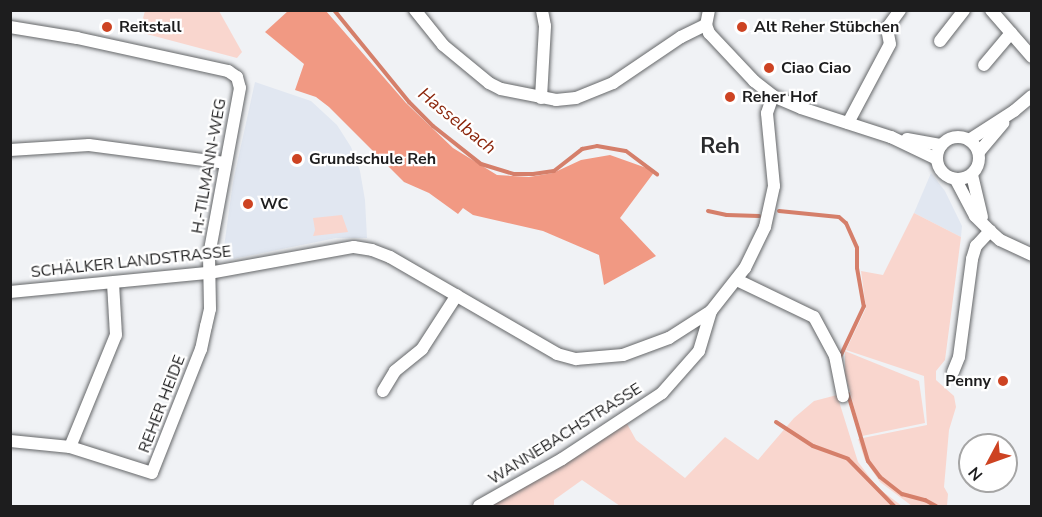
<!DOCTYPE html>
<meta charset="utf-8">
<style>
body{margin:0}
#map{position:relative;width:1042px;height:517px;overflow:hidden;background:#f0f2f5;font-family:"Nunito Sans",sans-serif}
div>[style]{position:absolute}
.built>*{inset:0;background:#e1e7f1}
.green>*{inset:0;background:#f9d6ce}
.forest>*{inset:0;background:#f19983}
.stream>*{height:4px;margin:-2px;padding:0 2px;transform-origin:2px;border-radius:2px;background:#d57f6a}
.roads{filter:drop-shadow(0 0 2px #656769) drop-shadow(0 0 2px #656769)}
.street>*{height:12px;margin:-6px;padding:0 6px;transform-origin:6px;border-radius:6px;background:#fff}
.street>.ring{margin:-6px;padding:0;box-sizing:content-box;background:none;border:12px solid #fff;border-radius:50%}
.dots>*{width:16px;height:16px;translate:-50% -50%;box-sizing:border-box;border:3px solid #fff;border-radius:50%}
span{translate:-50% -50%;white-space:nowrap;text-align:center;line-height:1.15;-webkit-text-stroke:4.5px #fff;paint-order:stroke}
.poi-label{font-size:16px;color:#1d1d1e;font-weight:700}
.left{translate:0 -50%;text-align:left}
.right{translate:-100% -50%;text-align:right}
.street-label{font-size:16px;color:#1d1d1e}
.water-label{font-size:18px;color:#8b250b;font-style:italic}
.district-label{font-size:22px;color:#2a2b2d;font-weight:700}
.frame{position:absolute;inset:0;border:12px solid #1d1d1e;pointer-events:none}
.north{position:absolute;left:958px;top:433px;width:60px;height:60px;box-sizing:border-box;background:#fff;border:2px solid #a5a5a5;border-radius:50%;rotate:229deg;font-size:16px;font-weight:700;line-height:24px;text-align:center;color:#1d1d1e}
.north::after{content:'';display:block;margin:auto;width:21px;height:27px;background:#cd4322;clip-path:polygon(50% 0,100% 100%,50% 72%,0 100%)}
</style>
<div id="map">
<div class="built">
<div style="clip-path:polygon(255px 82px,311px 101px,337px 125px,351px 147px,360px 171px,365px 200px,367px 238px,336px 238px,228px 260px,223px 254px,233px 182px)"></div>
<div style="clip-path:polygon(931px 173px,945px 191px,962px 226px,961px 237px,914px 213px)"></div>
</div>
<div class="green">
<div style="clip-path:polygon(145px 11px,219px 11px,242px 52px,237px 58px,139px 32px)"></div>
<div style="clip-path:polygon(914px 213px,961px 237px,945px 360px,936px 371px,936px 380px,954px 396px,956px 407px,949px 430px,944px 487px,948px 494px,947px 506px,912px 506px,880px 482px,865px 460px,858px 439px,927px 425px,924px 376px,846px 350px,866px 308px,861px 271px,883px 275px)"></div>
<div style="clip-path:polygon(342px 215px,348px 232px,313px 236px,315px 230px,313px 218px)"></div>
<div style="clip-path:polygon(845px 351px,919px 381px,925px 423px,862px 436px,845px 374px)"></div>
<div style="clip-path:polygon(837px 395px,858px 462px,878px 488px,902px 506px,620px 506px,582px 480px,554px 500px,554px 506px,484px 506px,625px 420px,636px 440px,685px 478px,725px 437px,758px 460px,794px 418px,814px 401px)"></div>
</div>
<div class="forest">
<div style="clip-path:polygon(288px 11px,326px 11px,406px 103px,453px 148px,497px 175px,529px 177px,553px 173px,581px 160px,610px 155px,655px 171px,620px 218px,656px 256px,604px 285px,599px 255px,543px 231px,473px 215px,463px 208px,458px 214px,429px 193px,404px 182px,329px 107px,316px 97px,295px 90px,304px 64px,265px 32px)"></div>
</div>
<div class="stream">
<div style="left:334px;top:10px;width:119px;rotate:50.8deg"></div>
<div style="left:409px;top:102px;width:34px;rotate:45deg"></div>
<div style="left:433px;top:126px;width:61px;rotate:38.4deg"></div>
<div style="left:481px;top:164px;width:34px;rotate:17deg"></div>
<div style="left:514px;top:174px;width:19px"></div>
<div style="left:533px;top:174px;width:21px;rotate:-8deg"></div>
<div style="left:554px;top:171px;width:36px;rotate:-38deg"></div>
<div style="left:582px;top:149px;width:15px;rotate:-11deg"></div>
<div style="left:597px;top:146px;width:29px;rotate:10deg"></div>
<div style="left:626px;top:151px;width:39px;rotate:37deg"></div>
<div style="left:708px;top:211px;width:19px;rotate:12deg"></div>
<div style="left:727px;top:215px;width:32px;rotate:2deg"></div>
<div style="left:779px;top:211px;width:60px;rotate:5.7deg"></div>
<div style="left:839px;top:217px;width:9px;rotate:41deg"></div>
<div style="left:846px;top:223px;width:27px;rotate:66deg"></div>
<div style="left:857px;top:248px;width:20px;rotate:90deg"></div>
<div style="left:857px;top:268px;width:39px;rotate:80deg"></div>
<div style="left:864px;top:306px;width:56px;rotate:115.2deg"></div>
<div style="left:848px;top:394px;width:70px;rotate:73.4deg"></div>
<div style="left:868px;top:461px;width:20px;rotate:53deg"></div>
<div style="left:880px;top:477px;width:28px;rotate:38deg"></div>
<div style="left:902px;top:494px;width:24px;rotate:15deg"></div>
<div style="left:925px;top:500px;width:13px;rotate:29deg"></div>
<div style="left:776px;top:422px;width:44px;rotate:33deg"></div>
<div style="left:813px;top:446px;width:37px;rotate:20deg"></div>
<div style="left:848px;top:459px;width:66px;rotate:45.6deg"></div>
</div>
<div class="roads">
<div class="street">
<div style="left:415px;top:10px;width:45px;rotate:51.3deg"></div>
<div style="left:443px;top:45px;width:60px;rotate:39.6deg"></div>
<div style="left:489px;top:83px;width:13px;rotate:27deg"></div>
<div style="left:501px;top:89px;width:56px;rotate:11.3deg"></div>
<div style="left:556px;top:100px;width:20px;rotate:-6deg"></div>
<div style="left:576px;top:98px;width:40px;rotate:-22deg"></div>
<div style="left:613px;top:83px;width:82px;rotate:-34.1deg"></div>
<div style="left:681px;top:37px;width:28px;rotate:-26deg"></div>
<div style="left:709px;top:10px;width:15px;rotate:101deg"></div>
<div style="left:706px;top:25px;width:9px;rotate:69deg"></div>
<div style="left:709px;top:33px;width:66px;rotate:46.8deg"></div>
<div style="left:754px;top:81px;width:24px;rotate:38deg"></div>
<div style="left:773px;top:96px;width:30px;rotate:23deg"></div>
<div style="left:801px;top:108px;width:95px;rotate:17.9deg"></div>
<div style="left:891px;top:137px;width:51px;rotate:25.6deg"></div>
<div style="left:991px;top:10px;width:62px;rotate:48.9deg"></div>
<div style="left:10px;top:27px;width:68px;rotate:9.3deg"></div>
<div style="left:77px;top:38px;width:155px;rotate:12.3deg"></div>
<div style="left:228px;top:71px;width:11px;rotate:34deg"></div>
<div style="left:237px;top:77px;width:11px;rotate:75deg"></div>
<div style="left:240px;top:88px;width:171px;rotate:100.5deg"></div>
<div style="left:209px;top:256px;width:53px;rotate:88.9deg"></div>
<div style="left:210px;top:309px;width:17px;rotate:103deg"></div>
<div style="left:206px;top:326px;width:24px;rotate:102deg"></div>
<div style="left:201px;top:349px;width:133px;rotate:111.6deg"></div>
<div style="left:152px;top:473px;width:86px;rotate:-162.4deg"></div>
<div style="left:70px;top:447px;width:60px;rotate:-174.3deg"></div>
<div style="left:940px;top:41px;width:39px;rotate:-52deg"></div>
<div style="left:984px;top:65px;width:42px;rotate:-49.8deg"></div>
<div style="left:541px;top:98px;width:72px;rotate:-86.8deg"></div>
<div style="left:545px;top:26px;width:16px;rotate:-101deg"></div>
<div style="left:848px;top:123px;width:89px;rotate:-62deg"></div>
<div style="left:890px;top:44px;width:16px;rotate:-101deg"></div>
<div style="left:887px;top:28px;width:22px;rotate:-54deg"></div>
<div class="ring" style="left:937px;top:137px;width:30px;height:30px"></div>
<div style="left:907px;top:139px;width:35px;rotate:10deg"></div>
<div style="left:969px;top:140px;width:54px;rotate:-32.8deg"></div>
<div style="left:1014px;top:111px;width:23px;rotate:-40deg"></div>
<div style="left:10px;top:150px;width:79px;rotate:-3.6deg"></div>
<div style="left:89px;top:145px;width:137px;rotate:7.5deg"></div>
<div style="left:979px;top:152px;width:38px;rotate:-50deg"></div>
<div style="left:972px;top:175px;width:43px;rotate:76.6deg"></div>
<div style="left:956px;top:180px;width:41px;rotate:62.2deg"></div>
<div style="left:975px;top:216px;width:21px;rotate:45deg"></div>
<div style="left:990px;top:231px;width:13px;rotate:42deg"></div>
<div style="left:1000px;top:240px;width:35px;rotate:25deg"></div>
<div style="left:737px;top:280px;width:85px;rotate:25.7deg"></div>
<div style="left:814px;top:317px;width:44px;rotate:61.7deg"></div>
<div style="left:835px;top:356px;width:41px;rotate:78.7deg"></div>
<div style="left:10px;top:292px;width:200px;rotate:-5.5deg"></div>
<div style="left:209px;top:273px;width:147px;rotate:-10.2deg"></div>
<div style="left:354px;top:247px;width:18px;rotate:9deg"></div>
<div style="left:372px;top:250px;width:19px;rotate:21deg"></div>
<div style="left:390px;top:257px;width:193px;rotate:30.1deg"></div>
<div style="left:557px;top:354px;width:20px;rotate:15deg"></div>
<div style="left:576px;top:359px;width:47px;rotate:-4.9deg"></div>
<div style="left:623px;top:355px;width:49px;rotate:-20.3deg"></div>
<div style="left:669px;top:338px;width:50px;rotate:-32.7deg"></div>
<div style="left:953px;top:372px;width:16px;rotate:-68deg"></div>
<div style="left:959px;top:357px;width:99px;rotate:-82.4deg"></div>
<div style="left:972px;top:259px;width:14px;rotate:-73deg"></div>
<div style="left:976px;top:246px;width:21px;rotate:-47deg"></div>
<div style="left:383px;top:391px;width:23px;rotate:-59deg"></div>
<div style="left:395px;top:371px;width:35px;rotate:-39deg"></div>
<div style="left:422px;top:349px;width:64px;rotate:-57.1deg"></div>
<div style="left:70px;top:447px;width:121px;rotate:-67.7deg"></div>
<div style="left:116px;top:335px;width:52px;rotate:-93.3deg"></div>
<div style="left:479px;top:506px;width:95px;rotate:-29.5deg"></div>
<div style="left:562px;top:459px;width:120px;rotate:-33.4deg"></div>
<div style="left:662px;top:393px;width:56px;rotate:-48.6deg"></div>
<div style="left:699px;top:351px;width:42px;rotate:-73.3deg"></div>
<div style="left:711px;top:311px;width:55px;rotate:-51.7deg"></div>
<div style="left:745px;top:268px;width:46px;rotate:-64deg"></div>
<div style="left:765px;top:227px;width:42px;rotate:-77.6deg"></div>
<div style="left:774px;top:186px;width:73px;rotate:-95.5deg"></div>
<div style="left:767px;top:113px;width:18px;rotate:-71deg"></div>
</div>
</div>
<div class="dots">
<div style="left:107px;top:27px;background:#cd4322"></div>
<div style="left:742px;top:27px;background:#cd4322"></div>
<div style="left:769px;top:68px;background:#cd4322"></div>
<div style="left:730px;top:97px;background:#cd4322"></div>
<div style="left:297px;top:159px;background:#cd4322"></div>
<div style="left:248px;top:204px;background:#cd4322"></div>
<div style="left:1003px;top:381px;background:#cd4322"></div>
</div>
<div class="poi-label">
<span class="left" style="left:119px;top:27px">Reitstall</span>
<span class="left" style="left:754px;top:27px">Alt Reher Stübchen</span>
<span class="left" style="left:781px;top:68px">Ciao Ciao</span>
<span class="left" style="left:742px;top:97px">Reher Hof</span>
<span class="left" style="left:309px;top:159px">Grundschule Reh</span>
<span class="left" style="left:260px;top:204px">WC</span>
<span class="right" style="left:991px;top:381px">Penny</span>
</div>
<div class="street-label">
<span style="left:209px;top:166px;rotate:-80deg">H.-TILMANN-WEG</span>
<span style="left:131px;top:262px;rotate:-6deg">SCHÄLKER LANDSTRASSE</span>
<span style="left:162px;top:404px;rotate:-69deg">REHER HEIDE</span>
<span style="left:565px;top:434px;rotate:-32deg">WANNEBACHSTRASSE</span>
</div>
<div class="water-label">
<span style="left:457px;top:121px;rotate:39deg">Hasselbach</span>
</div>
<div class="district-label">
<span style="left:720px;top:147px">Reh</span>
</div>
<div class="frame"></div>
<div class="north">N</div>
</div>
